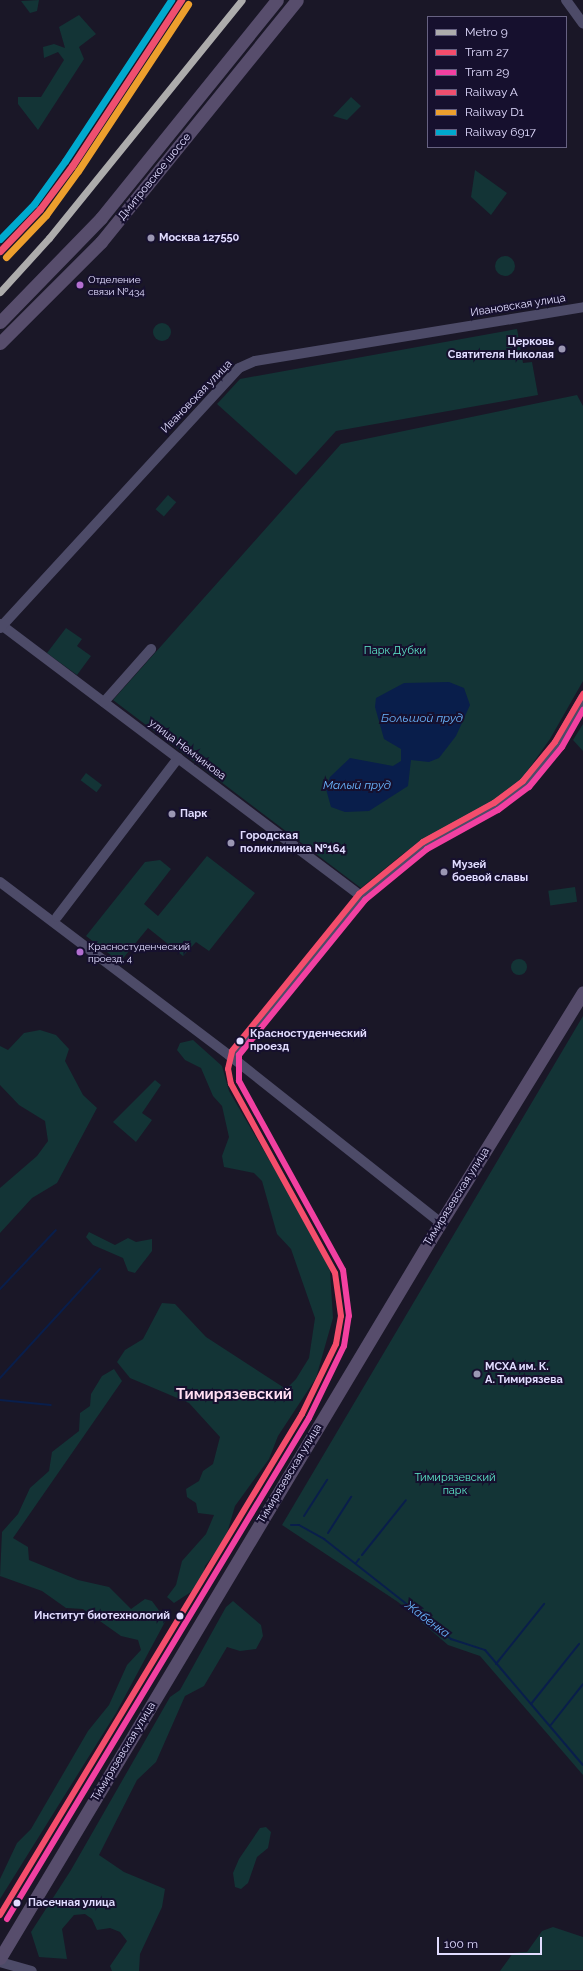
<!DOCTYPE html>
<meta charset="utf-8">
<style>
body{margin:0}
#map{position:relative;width:583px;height:1971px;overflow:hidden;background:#1a1727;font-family:Raleway,sans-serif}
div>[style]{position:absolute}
.green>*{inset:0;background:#133436;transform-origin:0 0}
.round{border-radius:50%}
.water>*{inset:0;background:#091e4b}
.stream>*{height:2px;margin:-1px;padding:0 1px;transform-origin:1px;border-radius:1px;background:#091e4b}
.minor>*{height:10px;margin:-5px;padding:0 5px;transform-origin:5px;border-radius:5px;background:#4d4b68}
.major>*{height:13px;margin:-6.5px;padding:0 6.5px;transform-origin:6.5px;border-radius:6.5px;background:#574d6c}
.rail-1>*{height:7px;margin:-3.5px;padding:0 3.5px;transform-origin:3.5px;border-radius:3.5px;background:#ef4f6f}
.rail-2>*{height:7px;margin:-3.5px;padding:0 3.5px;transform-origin:3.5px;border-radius:3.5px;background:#ed9f2d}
.rail-3>*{height:7px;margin:-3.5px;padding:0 3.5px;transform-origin:3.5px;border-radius:3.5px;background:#00a9ce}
.tram-1>*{height:6px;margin:-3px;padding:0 3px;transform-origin:3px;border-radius:3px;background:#f44d6c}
.tram-2>*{height:6px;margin:-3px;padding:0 3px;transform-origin:3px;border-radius:3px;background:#f240a1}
.metro-1>*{height:7px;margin:-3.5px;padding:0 3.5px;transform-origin:3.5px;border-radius:3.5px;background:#adacac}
.dots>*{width:11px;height:11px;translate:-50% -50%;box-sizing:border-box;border:2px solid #16102e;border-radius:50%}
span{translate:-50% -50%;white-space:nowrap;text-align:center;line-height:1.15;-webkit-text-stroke:4px #16102e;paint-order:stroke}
.bus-label{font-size:10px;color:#e1dcff}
.left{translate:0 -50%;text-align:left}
.street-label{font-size:11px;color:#e1dcff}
.poi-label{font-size:11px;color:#e1dcff;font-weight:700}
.right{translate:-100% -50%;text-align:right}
.park-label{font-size:11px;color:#5ee9cb}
.stop-label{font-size:11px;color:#e1dcff;font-weight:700}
.water-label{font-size:12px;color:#6ab6ff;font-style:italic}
.district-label{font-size:15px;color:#ffdef2;font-weight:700}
.legend{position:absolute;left:427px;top:16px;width:140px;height:132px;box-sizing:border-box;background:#16102e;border:1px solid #676282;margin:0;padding:5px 7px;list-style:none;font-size:12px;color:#e1dcff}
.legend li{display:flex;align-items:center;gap:8px;height:20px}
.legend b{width:20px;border:1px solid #676282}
.scale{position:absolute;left:437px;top:1937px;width:105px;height:18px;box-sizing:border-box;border:2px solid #e1dcff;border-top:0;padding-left:5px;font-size:12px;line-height:14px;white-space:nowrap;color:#e1dcff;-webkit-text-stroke:3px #16102e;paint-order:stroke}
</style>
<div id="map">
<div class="green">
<div style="clip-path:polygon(39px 0,37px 11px,30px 13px,21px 1px)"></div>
<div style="clip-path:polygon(79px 15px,96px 34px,79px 47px,84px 59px,38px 130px,18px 104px,18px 97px,41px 97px,64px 60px,58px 52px,44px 58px,43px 47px,54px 44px,65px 48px,59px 27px)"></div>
<div style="clip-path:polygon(351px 97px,361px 106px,347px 120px,333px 116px)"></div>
<div style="clip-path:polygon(475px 170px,507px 193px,491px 215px,471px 197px)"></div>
<div class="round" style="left:495px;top:256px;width:20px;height:20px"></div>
<div class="round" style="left:153px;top:323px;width:18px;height:18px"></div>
<div style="clip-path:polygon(517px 329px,523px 363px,532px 362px,538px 395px,336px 431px,296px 475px,217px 404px,240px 379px)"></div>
<div style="clip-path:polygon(577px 395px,583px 406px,583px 681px,550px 739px,521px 780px,491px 802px,404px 853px,361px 888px,113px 700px,341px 444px)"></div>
<div style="left:168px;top:495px;width:11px;height:19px;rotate:41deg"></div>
<div style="clip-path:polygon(66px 628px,82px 639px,77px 646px,91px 656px,77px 675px,47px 653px)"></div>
<div style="clip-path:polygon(583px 724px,583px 751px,573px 740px)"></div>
<div style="left:86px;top:773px;width:20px;height:9px;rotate:37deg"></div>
<div style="clip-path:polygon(207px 856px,255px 893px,209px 951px,196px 942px,183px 956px,148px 928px,120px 962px,86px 936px,145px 862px,160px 860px,171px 869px,144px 904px,158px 916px)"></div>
<div style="left:575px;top:887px;width:15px;height:27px;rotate:82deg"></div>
<div class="round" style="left:511px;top:959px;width:16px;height:16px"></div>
<div style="clip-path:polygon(583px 1016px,583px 1775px,480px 1656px,448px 1645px,398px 1602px,282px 1525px)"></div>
<div style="clip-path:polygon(40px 1030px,56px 1035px,69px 1049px,65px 1061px,83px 1095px,97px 1108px,57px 1183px,32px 1198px,0 1233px,0 1188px,37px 1156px,48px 1141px,45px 1121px,19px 1105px,0 1085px,0 1046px,8px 1050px,24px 1033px)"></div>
<div style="clip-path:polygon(193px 1040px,222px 1066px,229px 1091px,315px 1238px,330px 1271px,333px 1318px,316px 1378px,278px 1436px,269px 1459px,235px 1506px,225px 1540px,205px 1566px,203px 1576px,194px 1590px,174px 1603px,167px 1597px,176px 1585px,182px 1561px,206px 1534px,214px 1515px,198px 1513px,196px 1503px,187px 1497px,186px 1489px,199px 1481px,203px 1471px,213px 1464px,220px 1437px,189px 1403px,130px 1378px,117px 1362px,125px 1350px,143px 1339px,162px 1303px,175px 1304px,206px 1337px,286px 1389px,296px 1379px,309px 1358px,315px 1318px,291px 1249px,277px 1234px,262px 1181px,254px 1173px,224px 1167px,222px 1156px,229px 1137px,222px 1106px,213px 1096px,201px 1068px,185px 1060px,177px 1050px,180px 1043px)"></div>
<div style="clip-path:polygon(155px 1080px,161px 1085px,142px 1113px,152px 1120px,136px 1142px,113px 1122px)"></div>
<div style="clip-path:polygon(89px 1232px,115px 1245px,128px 1238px,136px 1242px,152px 1239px,152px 1251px,135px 1273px,128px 1271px,123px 1258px,93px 1245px,86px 1237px)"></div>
<div style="clip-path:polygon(114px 1369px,122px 1381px,13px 1538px,28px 1547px,29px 1560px,78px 1580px,109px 1587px,131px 1609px,145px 1599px,152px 1601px,166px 1620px,116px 1713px,0 1899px,0 1879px,17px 1843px,31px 1829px,88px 1731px,109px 1705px,127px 1665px,141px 1650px,138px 1640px,121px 1636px,83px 1609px,66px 1608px,42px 1591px,0 1576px,2px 1532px,18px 1514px,30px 1488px,49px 1471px,52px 1452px,79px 1431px,80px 1413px,90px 1406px,91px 1394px,102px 1376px)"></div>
<div style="clip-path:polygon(233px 1601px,261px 1625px,263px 1636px,256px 1649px,240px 1651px,227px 1647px,204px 1686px,185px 1696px,156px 1762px,137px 1780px,99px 1855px,124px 1872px,165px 1889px,162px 1907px,140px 1954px,139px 1971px,112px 1971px,110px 1966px,127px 1941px,120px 1932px,110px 1928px,97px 1930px,92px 1919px,85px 1914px,74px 1915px,62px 1929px,67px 1959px,39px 1957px,31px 1932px,71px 1870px,170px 1697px,180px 1690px,226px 1607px)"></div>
<div style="clip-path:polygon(266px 1827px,271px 1832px,268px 1848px,257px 1857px,248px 1883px,241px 1889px,235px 1887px,233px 1873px,239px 1859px,260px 1828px)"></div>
<div style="clip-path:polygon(553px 1927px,583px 1937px,583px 1970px,500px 1971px,513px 1953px,527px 1952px,542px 1931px)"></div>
</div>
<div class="water">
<div style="clip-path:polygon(449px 682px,464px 688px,470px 705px,456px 736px,439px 758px,429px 762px,411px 760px,408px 786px,369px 811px,345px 812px,331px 807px,326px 789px,330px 777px,350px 758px,393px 766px,401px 761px,401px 749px,384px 739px,375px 707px,376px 698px,404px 683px)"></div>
</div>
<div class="stream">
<div style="left:0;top:1289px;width:81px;rotate:-46.5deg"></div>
<div style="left:0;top:1378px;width:148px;rotate:-47.5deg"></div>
<div style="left:0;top:1400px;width:51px;rotate:5.6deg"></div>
<div style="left:304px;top:1516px;width:43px;rotate:-57.4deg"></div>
<div style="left:291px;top:1525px;width:8px"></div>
<div style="left:299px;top:1525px;width:29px;rotate:29deg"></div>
<div style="left:324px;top:1539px;width:162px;rotate:38.2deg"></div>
<div style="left:451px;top:1639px;width:36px;rotate:18deg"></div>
<div style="left:485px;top:1650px;width:151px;rotate:49.6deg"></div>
<div style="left:328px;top:1533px;width:43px;rotate:-57.4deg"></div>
<div style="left:362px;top:1555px;width:70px;rotate:-51.3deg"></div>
<div style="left:356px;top:1563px;width:5px;rotate:-53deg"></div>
<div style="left:496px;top:1664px;width:77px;rotate:-51.3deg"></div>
<div style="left:531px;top:1704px;width:77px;rotate:-51.3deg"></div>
<div style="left:550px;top:1726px;width:53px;rotate:-51.8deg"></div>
</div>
<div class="minor">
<div style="left:566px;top:0;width:29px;rotate:54deg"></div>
<div style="left:0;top:624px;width:452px;rotate:37deg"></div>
<div style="left:0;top:628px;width:353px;rotate:-47.4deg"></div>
<div style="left:239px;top:368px;width:17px;rotate:-24deg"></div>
<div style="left:255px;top:361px;width:332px;rotate:-9.3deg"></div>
<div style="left:104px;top:702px;width:71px;rotate:-48.4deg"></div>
<div style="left:0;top:882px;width:287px;rotate:37.1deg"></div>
<div style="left:229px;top:1055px;width:270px;rotate:38.4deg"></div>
<div style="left:57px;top:917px;width:200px;rotate:-52.7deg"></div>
<div style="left:232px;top:1058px;width:207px;rotate:-51.5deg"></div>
<div style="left:361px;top:896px;width:82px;rotate:-39.5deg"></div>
<div style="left:424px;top:844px;width:81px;rotate:-28.8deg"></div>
<div style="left:495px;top:805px;width:36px;rotate:-37deg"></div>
<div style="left:524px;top:783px;width:52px;rotate:-50.5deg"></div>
<div style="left:557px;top:743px;width:52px;rotate:-60deg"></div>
<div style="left:0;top:1962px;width:33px;rotate:16deg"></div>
</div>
<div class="major">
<div style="left:0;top:322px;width:145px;rotate:-45.8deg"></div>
<div style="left:101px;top:218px;width:280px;rotate:-51.1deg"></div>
<div style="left:0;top:343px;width:143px;rotate:-45deg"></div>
<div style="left:101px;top:242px;width:311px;rotate:-51deg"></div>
<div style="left:0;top:1958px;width:837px;rotate:-59.08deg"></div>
<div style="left:430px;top:1240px;width:291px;rotate:-58.3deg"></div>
</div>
<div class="rail-1">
<div style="left:0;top:251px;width:58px;rotate:-46.4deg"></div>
<div style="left:40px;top:209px;width:54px;rotate:-53.3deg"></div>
<div style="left:72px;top:166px;width:199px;rotate:-56.7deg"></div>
</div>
<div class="rail-2">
<div style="left:6px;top:257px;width:58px;rotate:-46.4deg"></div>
<div style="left:46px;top:215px;width:54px;rotate:-54deg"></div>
<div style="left:78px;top:171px;width:200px;rotate:-56.6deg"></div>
</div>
<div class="rail-3">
<div style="left:0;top:239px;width:49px;rotate:-45.8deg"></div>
<div style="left:34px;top:204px;width:53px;rotate:-54.2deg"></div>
<div style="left:65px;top:161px;width:193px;rotate:-56.6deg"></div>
</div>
<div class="tram-1">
<div style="left:0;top:1915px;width:585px;rotate:-58.92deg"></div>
<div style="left:302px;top:1414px;width:78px;rotate:-64.1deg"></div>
<div style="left:336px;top:1344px;width:28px;rotate:-80deg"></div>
<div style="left:341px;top:1316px;width:43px;rotate:-97.9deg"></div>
<div style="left:335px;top:1273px;width:216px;rotate:-118.8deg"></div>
<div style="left:231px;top:1084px;width:15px;rotate:-101deg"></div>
<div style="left:228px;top:1069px;width:18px;rotate:-77deg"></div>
<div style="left:232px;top:1051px;width:202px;rotate:-51deg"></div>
<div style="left:359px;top:894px;width:82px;rotate:-39.1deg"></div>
<div style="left:423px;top:842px;width:81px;rotate:-28.8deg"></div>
<div style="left:494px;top:803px;width:36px;rotate:-37deg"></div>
<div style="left:523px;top:781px;width:50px;rotate:-50.6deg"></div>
<div style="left:555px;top:742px;width:56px;rotate:-59.7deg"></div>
</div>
<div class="tram-2">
<div style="left:7px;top:1919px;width:585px;rotate:-58.92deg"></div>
<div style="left:309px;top:1418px;width:80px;rotate:-64.1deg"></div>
<div style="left:344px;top:1346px;width:30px;rotate:-81deg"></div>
<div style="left:349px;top:1316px;width:46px;rotate:-97.4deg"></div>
<div style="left:343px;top:1270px;width:216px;rotate:-118.8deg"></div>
<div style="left:239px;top:1081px;width:26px;rotate:-90deg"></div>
<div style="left:239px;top:1055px;width:200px;rotate:-50.9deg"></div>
<div style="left:365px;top:900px;width:80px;rotate:-39.4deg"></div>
<div style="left:427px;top:849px;width:81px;rotate:-28.8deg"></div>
<div style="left:498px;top:810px;width:39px;rotate:-37deg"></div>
<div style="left:529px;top:787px;width:52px;rotate:-50.5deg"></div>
<div style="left:562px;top:747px;width:43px;rotate:-60.4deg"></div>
</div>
<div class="metro-1">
<div style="left:0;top:292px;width:73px;rotate:-47.8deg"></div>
<div style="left:49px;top:238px;width:306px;rotate:-51deg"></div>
</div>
<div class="dots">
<div style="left:151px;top:238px;background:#9b97b3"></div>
<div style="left:80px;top:285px;background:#b36fd0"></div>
<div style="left:562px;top:349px;background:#9b97b3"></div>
<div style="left:172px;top:814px;background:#9b97b3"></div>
<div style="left:231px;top:843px;background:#9b97b3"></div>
<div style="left:444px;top:872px;background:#9b97b3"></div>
<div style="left:80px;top:952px;background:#b36fd0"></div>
<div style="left:240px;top:1041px;background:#e1dcff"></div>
<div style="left:477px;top:1374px;background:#9b97b3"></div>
<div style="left:180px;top:1616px;background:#e1dcff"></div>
<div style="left:17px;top:1903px;background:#e1dcff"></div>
</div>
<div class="bus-label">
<span class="left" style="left:88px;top:285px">Отделение<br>связи №434</span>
<span class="left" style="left:88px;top:952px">Красностуденческий<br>проезд, 4</span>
</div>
<div class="street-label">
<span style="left:155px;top:177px;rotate:-51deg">Дмитровское шоссе</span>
<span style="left:518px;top:306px;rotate:-9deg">Ивановская улица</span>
<span style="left:197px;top:397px;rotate:-46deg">Ивановская улица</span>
<span style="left:187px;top:750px;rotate:37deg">улица Немчинова</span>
<span style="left:457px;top:1197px;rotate:-58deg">Тимирязевская улица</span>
<span style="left:290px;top:1474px;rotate:-59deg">Тимирязевская улица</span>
<span style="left:124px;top:1752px;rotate:-59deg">Тимирязевская улица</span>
</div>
<div class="poi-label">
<span class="left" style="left:159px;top:238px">Москва 127550</span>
<span class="right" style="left:554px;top:349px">Церковь<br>Святителя Николая</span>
<span class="left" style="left:180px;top:814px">Парк</span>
<span class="left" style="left:240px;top:843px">Городская<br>поликлиника №164</span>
<span class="left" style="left:452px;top:872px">Музей<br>боевой славы</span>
<span class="left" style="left:485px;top:1374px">МСХА им. К.<br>А. Тимирязева</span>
</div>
<div class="park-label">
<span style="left:395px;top:651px">Парк Дубки</span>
<span style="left:455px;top:1485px">Тимирязевский<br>парк</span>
</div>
<div class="stop-label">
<span class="left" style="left:250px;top:1041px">Красностуденческий<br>проезд</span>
<span class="right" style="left:170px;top:1616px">Институт биотехнологий</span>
<span class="left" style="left:28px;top:1903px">Пасечная улица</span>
</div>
<div class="water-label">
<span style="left:422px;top:719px">Большой пруд</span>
<span style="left:357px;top:786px">Малый пруд</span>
<span style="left:427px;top:1620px;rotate:37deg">Жабенка</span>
</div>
<div class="district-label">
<span style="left:234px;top:1395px">Тимирязевский</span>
</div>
<ul class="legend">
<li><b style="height:5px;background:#adacac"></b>Metro 9</li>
<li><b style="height:5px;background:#f44d6c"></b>Tram 27</li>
<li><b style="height:5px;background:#f240a1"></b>Tram 29</li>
<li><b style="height:5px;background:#ef4f6f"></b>Railway A</li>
<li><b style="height:5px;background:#ed9f2d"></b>Railway D1</li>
<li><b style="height:5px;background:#00a9ce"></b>Railway 6917</li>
</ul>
<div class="scale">100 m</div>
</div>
